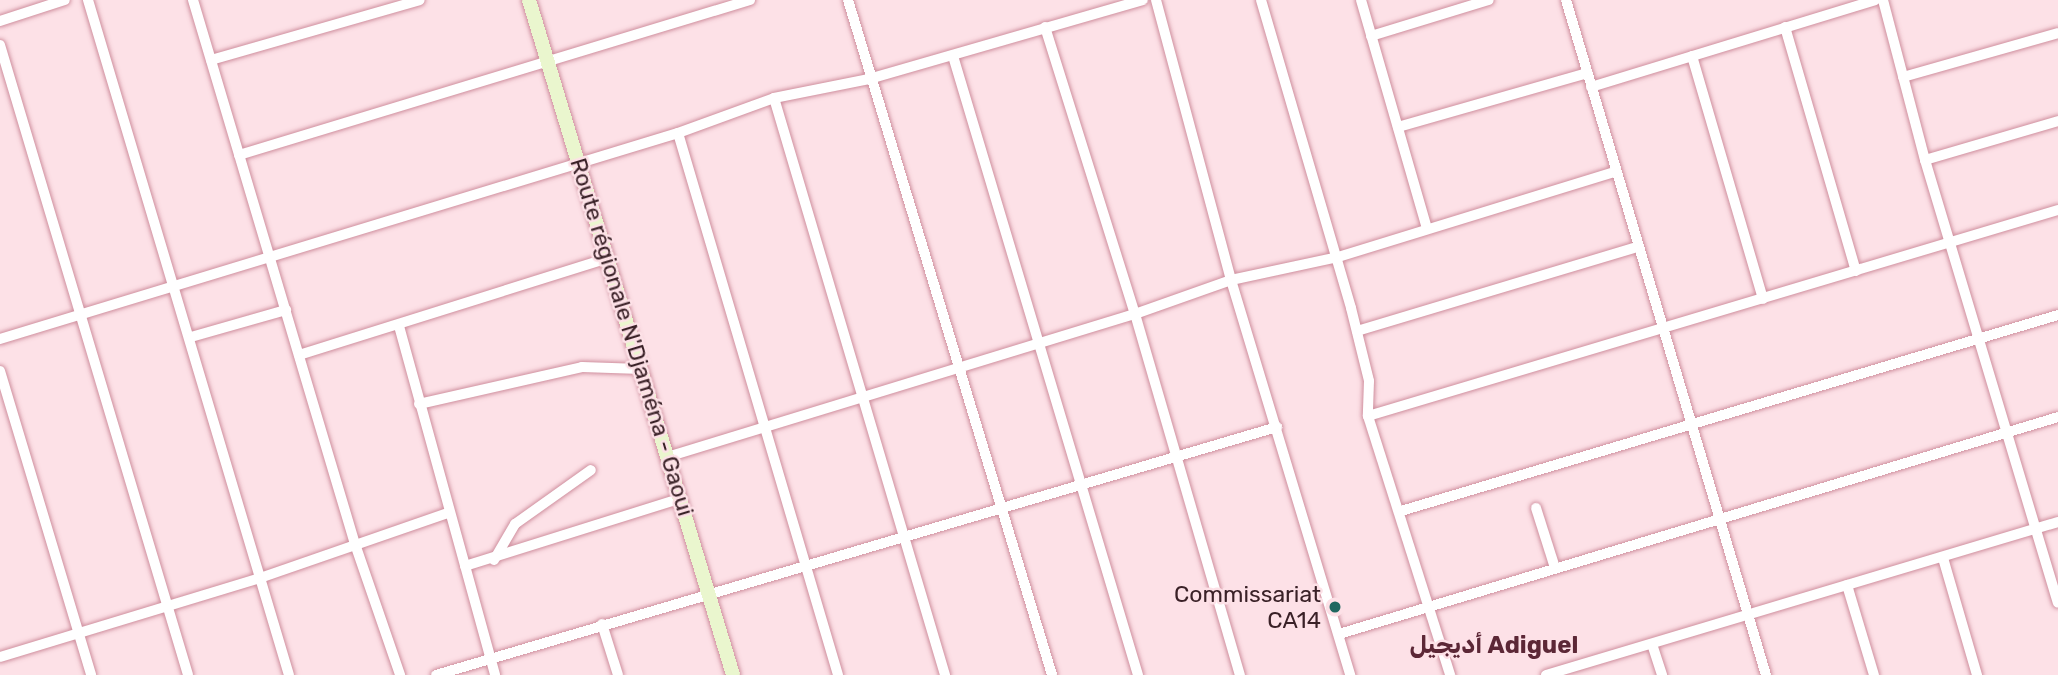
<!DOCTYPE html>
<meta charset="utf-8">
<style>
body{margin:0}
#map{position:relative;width:2058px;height:675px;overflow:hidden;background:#fde1e7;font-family:Rubik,"Noto Sans Arabic",sans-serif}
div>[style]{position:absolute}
.roads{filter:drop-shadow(0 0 2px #cf8f9e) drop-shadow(0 0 2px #cf8f9e)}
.street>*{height:10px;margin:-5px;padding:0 5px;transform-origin:5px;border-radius:5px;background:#fff}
.secondary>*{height:14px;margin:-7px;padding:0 7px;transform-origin:7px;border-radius:7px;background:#eaf6ce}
.dots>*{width:19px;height:19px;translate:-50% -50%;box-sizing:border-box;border:4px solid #fde1e7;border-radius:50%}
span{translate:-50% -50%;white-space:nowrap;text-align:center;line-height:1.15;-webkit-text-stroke:5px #fde1e7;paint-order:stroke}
.street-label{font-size:23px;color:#3a2127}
.poi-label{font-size:23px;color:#3a2127}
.right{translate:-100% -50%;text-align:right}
.neighbourhood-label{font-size:24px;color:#5c2736;font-weight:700}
</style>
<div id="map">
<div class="roads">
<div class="street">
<div style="left:88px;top:0;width:704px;rotate:73.42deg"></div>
<div style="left:193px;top:0;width:568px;rotate:73.42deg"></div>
<div style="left:355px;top:544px;width:139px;rotate:71deg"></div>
<div style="left:848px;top:0;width:705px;rotate:73.18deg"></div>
<div style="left:1156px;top:0;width:290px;rotate:75deg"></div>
<div style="left:1231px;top:280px;width:413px;rotate:73.2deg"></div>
<div style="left:1261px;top:0;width:321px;rotate:73.7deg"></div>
<div style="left:1351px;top:308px;width:75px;rotate:76.1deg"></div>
<div style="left:1369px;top:381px;width:35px;rotate:92deg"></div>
<div style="left:1368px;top:416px;width:272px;rotate:72.4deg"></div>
<div style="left:1361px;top:0;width:237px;rotate:73.9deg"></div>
<div style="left:1566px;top:0;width:704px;rotate:73.5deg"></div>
<div style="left:1883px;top:0;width:165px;rotate:75.3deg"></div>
<div style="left:1925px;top:160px;width:462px;rotate:73.3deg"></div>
<div style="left:0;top:21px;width:68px;rotate:-17.9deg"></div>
<div style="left:1045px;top:27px;width:301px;rotate:72.6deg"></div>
<div style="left:1135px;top:314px;width:376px;rotate:73.8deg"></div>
<div style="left:1785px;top:27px;width:254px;rotate:73.8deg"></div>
<div style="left:1371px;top:36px;width:123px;rotate:-17deg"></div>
<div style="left:0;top:45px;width:657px;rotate:73.38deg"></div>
<div style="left:953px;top:56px;width:646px;rotate:73.36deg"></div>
<div style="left:1692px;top:56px;width:253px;rotate:73.7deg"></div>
<div style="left:211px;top:60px;width:217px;rotate:-16deg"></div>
<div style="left:1903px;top:77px;width:161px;rotate:-15.8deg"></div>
<div style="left:1591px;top:87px;width:297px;rotate:-17deg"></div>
<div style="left:774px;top:98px;width:602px;rotate:73.49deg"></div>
<div style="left:1398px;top:127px;width:197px;rotate:-15.9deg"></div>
<div style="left:678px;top:133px;width:565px;rotate:73.55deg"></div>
<div style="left:239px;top:155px;width:534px;rotate:-16.87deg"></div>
<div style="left:1925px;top:160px;width:139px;rotate:-16.3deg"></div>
<div style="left:399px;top:326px;width:362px;rotate:74.6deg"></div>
<div style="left:1357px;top:331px;width:292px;rotate:-16.7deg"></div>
<div style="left:191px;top:337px;width:99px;rotate:-15.9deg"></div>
<div style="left:0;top:339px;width:709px;rotate:-16.9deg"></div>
<div style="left:678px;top:133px;width:102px;rotate:-20deg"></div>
<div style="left:774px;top:98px;width:97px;rotate:-11.3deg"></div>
<div style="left:869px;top:79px;width:285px;rotate:-16.1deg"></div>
<div style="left:299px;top:355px;width:325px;rotate:-17.4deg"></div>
<div style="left:0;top:371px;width:317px;rotate:73.3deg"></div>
<div style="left:419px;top:404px;width:167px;rotate:-12.8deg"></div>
<div style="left:582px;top:367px;width:59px;rotate:1.9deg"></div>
<div style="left:1368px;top:416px;width:720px;rotate:-16.62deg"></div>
<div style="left:667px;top:457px;width:489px;rotate:-17deg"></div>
<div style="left:1135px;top:314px;width:102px;rotate:-19.5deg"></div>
<div style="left:1231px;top:280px;width:109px;rotate:-12.1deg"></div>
<div style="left:1338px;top:257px;width:290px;rotate:-17.1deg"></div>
<div style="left:1536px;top:508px;width:63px;rotate:72.4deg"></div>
<div style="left:1401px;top:511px;width:686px;rotate:-16.61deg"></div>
<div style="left:1943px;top:558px;width:122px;rotate:73.8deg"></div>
<div style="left:494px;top:560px;width:42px;rotate:-59.7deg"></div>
<div style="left:515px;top:524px;width:93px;rotate:-35.4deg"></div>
<div style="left:465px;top:566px;width:224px;rotate:-17.4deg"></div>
<div style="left:1847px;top:585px;width:94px;rotate:73.3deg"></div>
<div style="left:602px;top:624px;width:53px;rotate:72.6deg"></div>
<div style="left:1339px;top:634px;width:751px;rotate:-16.79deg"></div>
<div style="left:1652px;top:644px;width:33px;rotate:72deg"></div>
<div style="left:0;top:657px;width:272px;rotate:-16.9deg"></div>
<div style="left:260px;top:578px;width:199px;rotate:-19.1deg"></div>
<div style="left:436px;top:675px;width:877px;rotate:-16.43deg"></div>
<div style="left:1546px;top:675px;width:534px;rotate:-16.64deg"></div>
</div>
<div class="secondary">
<div style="left:529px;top:0;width:705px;rotate:73.18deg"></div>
</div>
</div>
<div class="dots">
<div style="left:1335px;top:607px;background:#1f6860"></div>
</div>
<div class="street-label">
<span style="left:632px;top:337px;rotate:73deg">Route régionale N'Djaména - Gaoui</span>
</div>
<div class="poi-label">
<span class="right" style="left:1321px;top:607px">Commissariat<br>CA14</span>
</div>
<div class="neighbourhood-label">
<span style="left:1494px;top:646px">أديجيل Adiguel</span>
</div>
</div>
